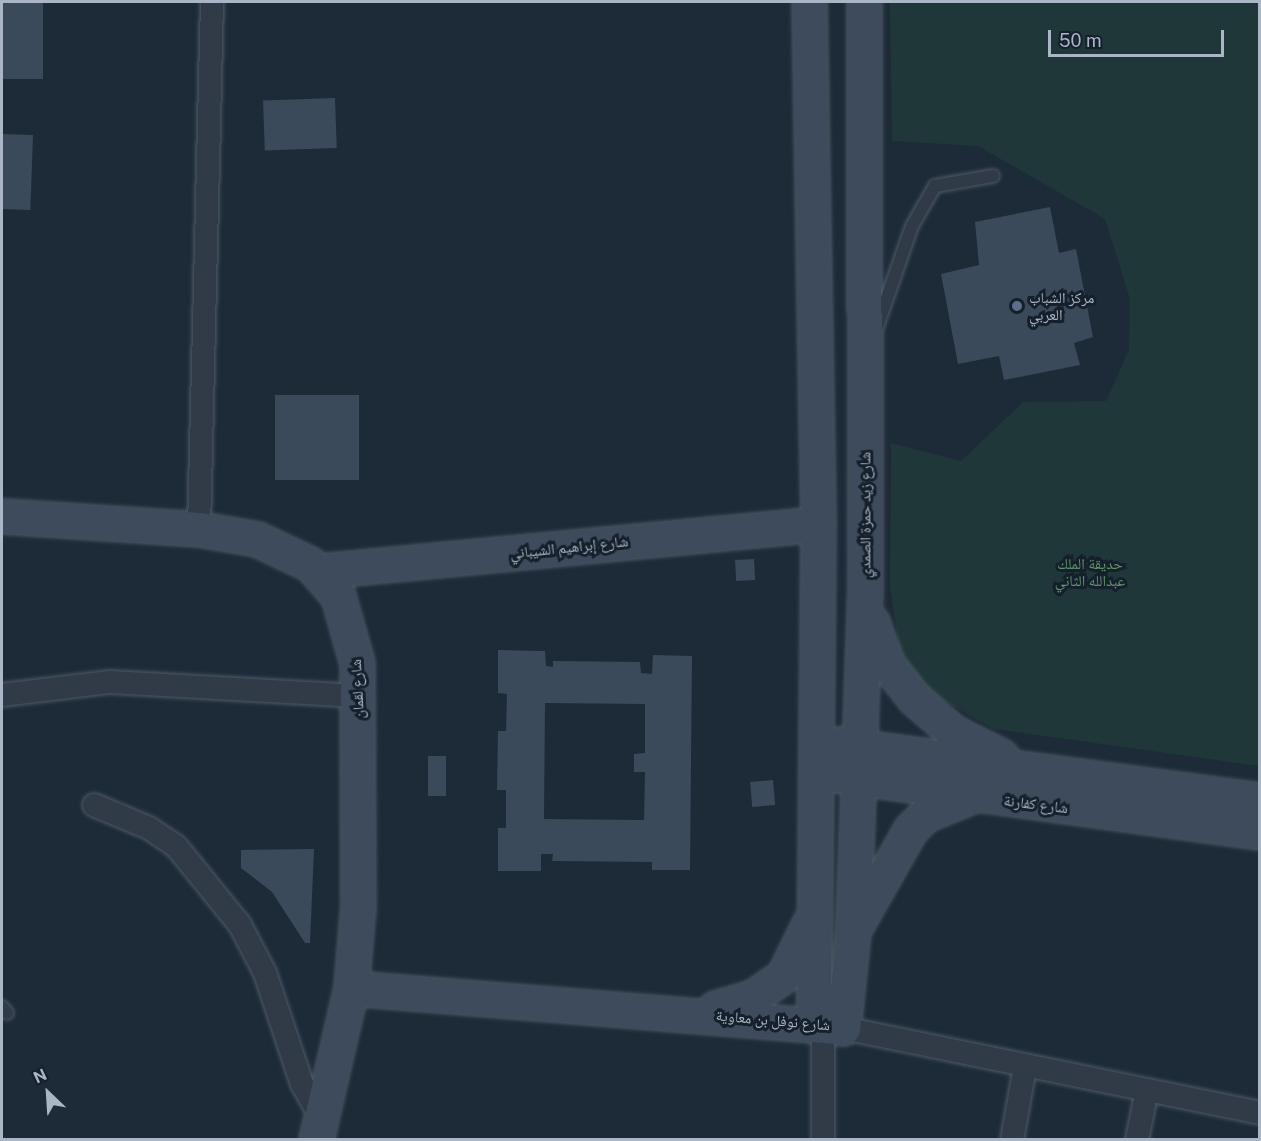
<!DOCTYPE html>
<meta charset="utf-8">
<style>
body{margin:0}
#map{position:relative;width:1261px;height:1141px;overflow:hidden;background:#1d2a38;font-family:"Public Sans","Noto Naskh Arabic",sans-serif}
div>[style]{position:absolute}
.green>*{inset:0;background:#1f3739}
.building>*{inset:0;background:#3a4a5b;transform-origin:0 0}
.roads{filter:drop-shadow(0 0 2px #4e5966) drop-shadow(0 0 2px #4e5966)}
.lane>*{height:12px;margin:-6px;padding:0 6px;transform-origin:6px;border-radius:6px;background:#313b48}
.street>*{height:22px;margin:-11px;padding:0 11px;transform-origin:11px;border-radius:11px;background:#313b48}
.secondary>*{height:33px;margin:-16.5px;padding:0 16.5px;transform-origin:16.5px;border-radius:16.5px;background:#3e4b5c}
.dots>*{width:16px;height:16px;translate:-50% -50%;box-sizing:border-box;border:3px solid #16202c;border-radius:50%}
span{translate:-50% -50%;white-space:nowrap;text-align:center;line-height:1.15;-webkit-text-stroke:6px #16202c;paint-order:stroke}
.poi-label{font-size:15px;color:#aab6c6}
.left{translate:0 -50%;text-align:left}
.street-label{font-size:15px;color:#aab6c6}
.park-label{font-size:15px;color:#60976a}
.frame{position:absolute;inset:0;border:3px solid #aab6c6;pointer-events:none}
.north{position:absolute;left:18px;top:1063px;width:60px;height:60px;-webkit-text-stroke:4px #16202c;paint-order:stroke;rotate:335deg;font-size:16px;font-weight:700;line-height:24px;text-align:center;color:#aab6c6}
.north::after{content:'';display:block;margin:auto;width:21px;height:27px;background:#aab6c6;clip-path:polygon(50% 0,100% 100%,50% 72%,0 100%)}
.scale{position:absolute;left:1048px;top:30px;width:176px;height:27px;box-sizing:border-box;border:3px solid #aab6c6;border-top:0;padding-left:8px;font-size:18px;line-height:21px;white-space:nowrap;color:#aab6c6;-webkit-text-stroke:4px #16202c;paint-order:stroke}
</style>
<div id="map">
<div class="green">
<div style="clip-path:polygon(890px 2px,1259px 2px,1259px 766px,994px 729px,933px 695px,900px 655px,890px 587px,891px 443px,961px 461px,1023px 402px,1106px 401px,1129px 350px,1130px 299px,1105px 219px,978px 146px,892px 141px)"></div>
</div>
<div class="building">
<div style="left:2px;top:2px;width:41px;height:77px"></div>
<div style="left:335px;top:98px;width:50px;height:72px;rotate:88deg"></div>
<div style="left:2px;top:134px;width:31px;height:75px;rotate:2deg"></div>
<div style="clip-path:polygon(1050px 207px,1059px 253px,1076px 249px,1093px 337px,1074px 343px,1080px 365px,1004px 380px,999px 356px,958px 364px,941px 274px,979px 265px,975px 222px)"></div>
<div style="left:275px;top:395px;width:84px;height:85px"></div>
<div style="left:754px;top:559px;width:21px;height:19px;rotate:87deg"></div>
<div style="clip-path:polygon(evenodd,498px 650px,545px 651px,546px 666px,553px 667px,553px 661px,640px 662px,641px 673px,652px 674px,653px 655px,692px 656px,690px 870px,652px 870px,652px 862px,552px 861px,553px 854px,541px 854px,541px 871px,498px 871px,498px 828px,506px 828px,506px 790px,497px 790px,498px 731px,506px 731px,507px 694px,498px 693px,498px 650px,545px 703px,645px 704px,645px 753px,634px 754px,634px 772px,645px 772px,644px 820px,544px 819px,545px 703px)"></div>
<div style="left:428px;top:756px;width:18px;height:40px"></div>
<div style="left:773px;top:780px;width:25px;height:23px;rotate:85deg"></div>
<div style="clip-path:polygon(314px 849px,310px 943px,305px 943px,272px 892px,241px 868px,241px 850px)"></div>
</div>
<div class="roads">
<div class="lane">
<div style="left:876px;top:330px;width:110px;rotate:-70.9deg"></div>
<div style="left:912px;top:226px;width:46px;rotate:-60.1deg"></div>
<div style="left:935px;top:186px;width:59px;rotate:-9.8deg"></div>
<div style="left:2px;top:1007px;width:8px;rotate:50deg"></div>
</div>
<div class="street">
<div style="left:199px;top:529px;width:527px;rotate:-88.59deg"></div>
<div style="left:2px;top:695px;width:109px;rotate:-6.9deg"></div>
<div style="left:110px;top:682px;width:249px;rotate:3.2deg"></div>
<div style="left:94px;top:805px;width:60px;rotate:22.7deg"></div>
<div style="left:149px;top:828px;width:32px;rotate:34deg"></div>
<div style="left:176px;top:846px;width:102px;rotate:51deg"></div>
<div style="left:240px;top:925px;width:54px;rotate:62.5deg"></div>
<div style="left:265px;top:973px;width:117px;rotate:71.6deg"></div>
<div style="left:302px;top:1084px;width:38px;rotate:60deg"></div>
<div style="left:823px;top:1023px;width:117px;rotate:90deg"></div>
<div style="left:843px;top:1028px;width:426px;rotate:11.5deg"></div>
<div style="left:1012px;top:1140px;width:74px;rotate:-79.9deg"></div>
<div style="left:1137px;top:1140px;width:51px;rotate:-78.7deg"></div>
</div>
<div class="secondary">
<div style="left:809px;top:2px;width:522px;rotate:89.01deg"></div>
<div style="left:818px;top:524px;width:498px;rotate:90.5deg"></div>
<div style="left:2px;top:516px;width:197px;rotate:3.8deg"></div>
<div style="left:199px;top:529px;width:59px;rotate:9.8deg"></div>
<div style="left:257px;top:539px;width:59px;rotate:25.3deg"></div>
<div style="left:310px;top:564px;width:43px;rotate:48.8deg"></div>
<div style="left:338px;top:596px;width:70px;rotate:74.2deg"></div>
<div style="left:357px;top:663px;width:242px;rotate:89.8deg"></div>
<div style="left:358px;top:905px;width:83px;rotate:94.8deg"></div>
<div style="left:351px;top:988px;width:156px;rotate:103deg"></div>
<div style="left:320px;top:571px;width:500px;rotate:-5.39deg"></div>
<div style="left:872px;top:622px;width:45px;rotate:70.3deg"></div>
<div style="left:887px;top:664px;width:43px;rotate:51.5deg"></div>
<div style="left:914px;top:698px;width:52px;rotate:41.1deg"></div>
<div style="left:953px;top:732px;width:54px;rotate:26.6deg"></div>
<div style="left:839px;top:744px;width:425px;rotate:7.6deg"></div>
<div style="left:837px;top:775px;width:427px;rotate:7.7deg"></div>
<div style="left:855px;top:927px;width:112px;rotate:-60.4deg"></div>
<div style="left:910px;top:830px;width:21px;rotate:-45deg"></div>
<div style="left:925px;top:815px;width:50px;rotate:-22.4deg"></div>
<div style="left:351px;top:988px;width:494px;rotate:4.6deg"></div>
<div style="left:843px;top:1028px;width:98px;rotate:-84.1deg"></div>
<div style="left:853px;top:931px;width:340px;rotate:-88deg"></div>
<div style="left:865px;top:591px;width:589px;rotate:-90.1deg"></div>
<div style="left:715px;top:1008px;width:40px;rotate:-16deg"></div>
<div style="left:753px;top:997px;width:38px;rotate:-35deg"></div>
<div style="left:784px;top:975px;width:57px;rotate:-63.9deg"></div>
</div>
</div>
<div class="dots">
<div style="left:1017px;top:306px;background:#5c6f8a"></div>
</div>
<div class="poi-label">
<span class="left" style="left:1029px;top:306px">مركز الشباب<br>العربي</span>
</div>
<div class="street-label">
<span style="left:865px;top:515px;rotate:-90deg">شارع زيد حمزة الصمدي</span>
<span style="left:569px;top:547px;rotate:-6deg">شارع إبراهيم الشيباني</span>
<span style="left:357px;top:689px;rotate:-93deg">شارع لقمان</span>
<span style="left:1036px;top:804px;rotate:7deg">شارع كفارنة</span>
<span style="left:773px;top:1020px;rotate:5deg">شارع نوفل بن معاوية</span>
</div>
<div class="park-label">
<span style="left:1090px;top:572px">حديقة الملك<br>عبدالله الثاني</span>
</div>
<div class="frame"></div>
<div class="north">N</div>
<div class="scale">50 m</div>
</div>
